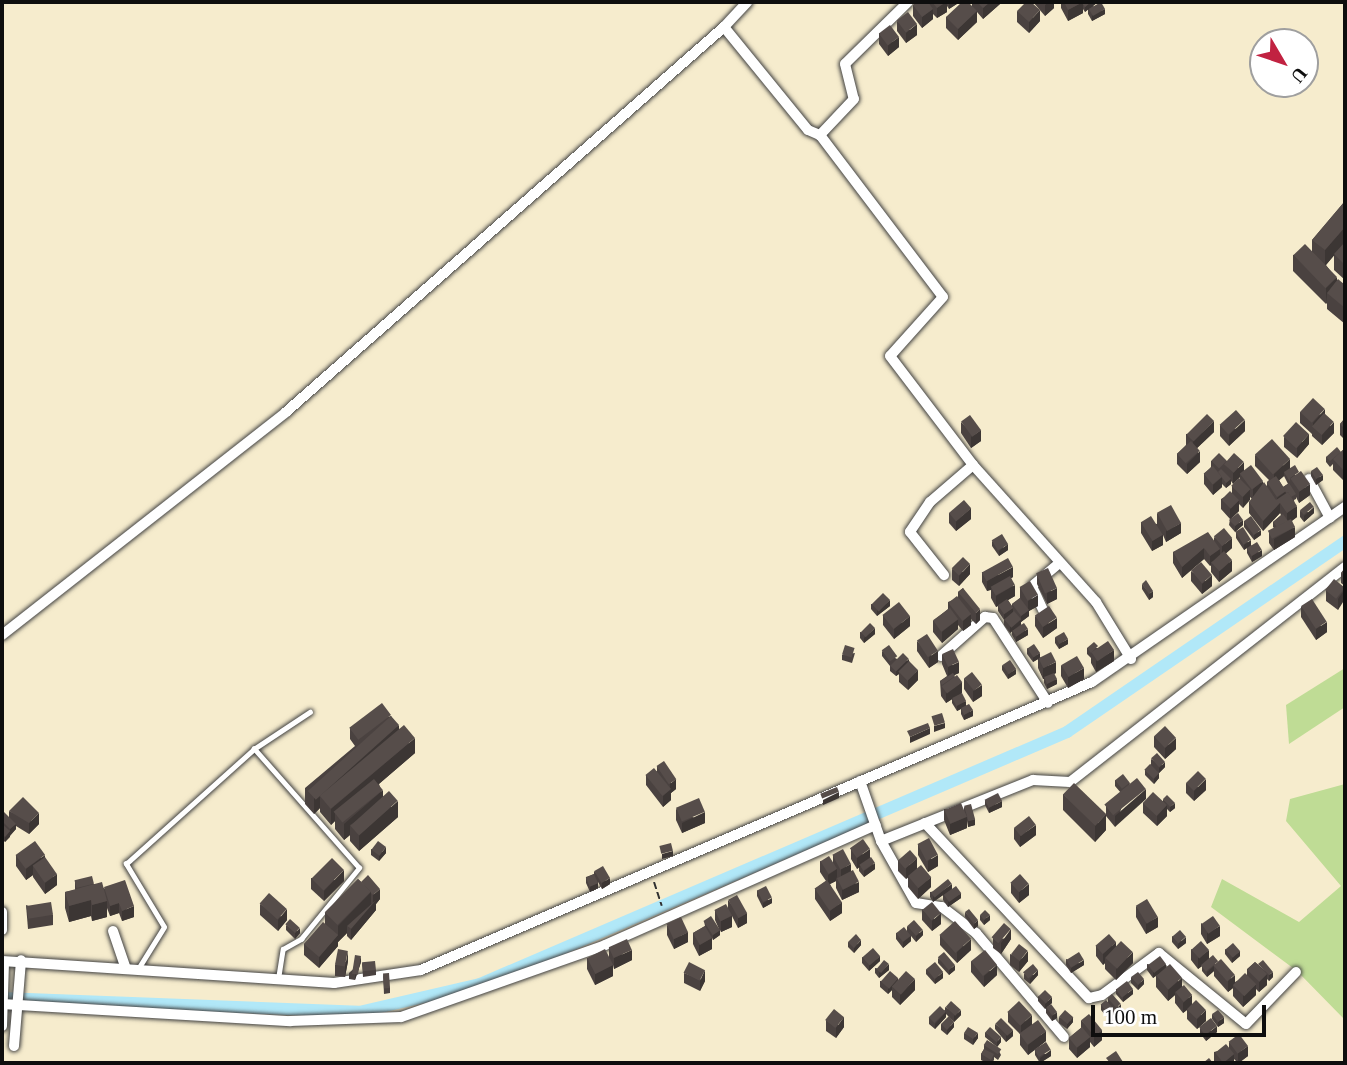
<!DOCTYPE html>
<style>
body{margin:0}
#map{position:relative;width:1347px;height:1065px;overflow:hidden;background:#fff9ee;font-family:Georgia,serif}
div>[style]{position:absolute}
.farmland>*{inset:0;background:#f6eccd}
.forest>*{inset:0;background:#bfdc95}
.canal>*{height:12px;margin:-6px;padding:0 6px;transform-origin:6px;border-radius:6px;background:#b1e8f8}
.path>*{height:2px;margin-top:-1px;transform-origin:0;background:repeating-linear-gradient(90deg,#303030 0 7px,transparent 0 10.5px)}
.roads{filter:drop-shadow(0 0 2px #414141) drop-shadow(0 0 2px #414141)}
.lane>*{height:4.5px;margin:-2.25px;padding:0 2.25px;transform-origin:2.25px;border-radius:2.25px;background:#fff}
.street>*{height:10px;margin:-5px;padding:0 5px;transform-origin:5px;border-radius:5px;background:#fff}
.wall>*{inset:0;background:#4a4240}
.shaded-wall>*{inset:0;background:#3c3634}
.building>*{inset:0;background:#564d4a;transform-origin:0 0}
span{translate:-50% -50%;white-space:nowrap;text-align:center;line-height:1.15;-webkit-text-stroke:7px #fff;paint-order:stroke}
.frame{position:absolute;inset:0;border:4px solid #0e0e0e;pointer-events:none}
.north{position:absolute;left:1249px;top:28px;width:70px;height:70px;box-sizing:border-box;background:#fff;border:2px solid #9f9f9f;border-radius:50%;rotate:129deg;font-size:19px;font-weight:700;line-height:28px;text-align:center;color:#0e0e0e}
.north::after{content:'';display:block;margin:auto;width:24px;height:32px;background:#c12241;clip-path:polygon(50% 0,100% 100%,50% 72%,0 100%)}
.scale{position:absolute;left:1091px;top:1005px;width:175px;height:32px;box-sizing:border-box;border:4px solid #0e0e0e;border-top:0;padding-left:9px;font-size:21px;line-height:24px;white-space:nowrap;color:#0e0e0e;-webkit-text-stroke:5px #fff;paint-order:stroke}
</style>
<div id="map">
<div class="farmland">
<div style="clip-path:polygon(evenodd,2px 2px,1345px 2px,1345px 1063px,2px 1063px,2px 2px,1263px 42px,1305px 42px,1305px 84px,1263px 84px,1263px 42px)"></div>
</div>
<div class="forest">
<div style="clip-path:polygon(1345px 668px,1345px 707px,1289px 744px,1286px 705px)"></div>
<div style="clip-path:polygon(1345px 784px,1345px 1020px,1297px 971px,1211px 907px,1222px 879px,1299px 922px,1341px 886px,1286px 821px,1290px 799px)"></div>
</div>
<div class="canal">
<div style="left:2px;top:998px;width:357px;rotate:2.2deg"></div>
<div style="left:359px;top:1012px;width:124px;rotate:-13deg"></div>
<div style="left:480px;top:984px;width:639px;rotate:-23.23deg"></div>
<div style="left:1067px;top:732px;width:337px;rotate:-34.4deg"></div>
</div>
<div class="path">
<div style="left:654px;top:882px;width:25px;rotate:72deg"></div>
</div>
<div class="roads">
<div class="lane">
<div style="left:138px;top:969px;width:49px;rotate:-58.2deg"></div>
<div style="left:164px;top:927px;width:74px;rotate:-121.1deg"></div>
<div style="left:126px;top:864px;width:172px;rotate:-41.9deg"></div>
<div style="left:278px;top:979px;width:30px;rotate:-81deg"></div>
<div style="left:283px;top:949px;width:21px;rotate:-29deg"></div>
<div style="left:301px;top:939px;width:92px;rotate:-50.8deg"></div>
<div style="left:359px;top:868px;width:159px;rotate:-131.4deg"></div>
<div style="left:254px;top:749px;width:67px;rotate:-33.5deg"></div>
</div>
<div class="street">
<div style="left:908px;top:2px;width:88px;rotate:135.5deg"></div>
<div style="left:845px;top:64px;width:36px;rotate:76deg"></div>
<div style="left:854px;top:99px;width:50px;rotate:133.4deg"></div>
<div style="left:820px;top:135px;width:203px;rotate:52.8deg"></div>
<div style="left:943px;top:297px;width:79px;rotate:131.9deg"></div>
<div style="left:890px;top:356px;width:137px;rotate:52.7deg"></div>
<div style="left:973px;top:465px;width:57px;rotate:139.3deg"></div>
<div style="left:930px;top:502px;width:36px;rotate:124deg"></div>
<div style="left:910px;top:532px;width:55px;rotate:51.7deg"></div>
<div style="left:724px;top:27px;width:34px;rotate:-47deg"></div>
<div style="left:973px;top:465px;width:184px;rotate:48.1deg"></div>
<div style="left:1096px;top:602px;width:67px;rotate:58.4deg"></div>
<div style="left:1309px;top:479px;width:44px;rotate:61.7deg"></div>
<div style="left:1043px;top:610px;width:26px;rotate:-115deg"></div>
<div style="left:1032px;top:586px;width:35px;rotate:-40deg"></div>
<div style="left:2px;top:635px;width:361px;rotate:-38.1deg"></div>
<div style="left:286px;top:412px;width:583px;rotate:-41.32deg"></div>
<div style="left:724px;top:27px;width:133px;rotate:50.8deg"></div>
<div style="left:808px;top:130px;width:13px;rotate:23deg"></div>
<div style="left:941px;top:656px;width:59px;rotate:-41.6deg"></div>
<div style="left:985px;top:617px;width:8px;rotate:7deg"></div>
<div style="left:993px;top:618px;width:101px;rotate:57.1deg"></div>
<div style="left:860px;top:781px;width:64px;rotate:70.7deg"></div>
<div style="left:881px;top:841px;width:71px;rotate:60.6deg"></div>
<div style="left:916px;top:903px;width:26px;rotate:9deg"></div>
<div style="left:942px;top:907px;width:43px;rotate:37.4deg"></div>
<div style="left:976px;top:933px;width:136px;rotate:49.8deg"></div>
<div style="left:925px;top:823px;width:240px;rotate:46.9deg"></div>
<div style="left:1089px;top:998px;width:13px;rotate:-13deg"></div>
<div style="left:1102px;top:995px;width:71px;rotate:-36.4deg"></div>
<div style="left:1159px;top:953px;width:112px;rotate:39.2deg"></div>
<div style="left:1246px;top:1024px;width:72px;rotate:-46.1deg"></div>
<div style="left:881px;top:841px;width:164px;rotate:-21.9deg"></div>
<div style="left:1033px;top:780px;width:37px;rotate:3deg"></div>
<div style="left:1070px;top:782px;width:349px;rotate:-38deg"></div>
<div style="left:2px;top:912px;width:18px;rotate:90deg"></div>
<div style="left:113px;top:931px;width:40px;rotate:71.1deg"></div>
<div style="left:2px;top:961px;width:333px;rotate:3.8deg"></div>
<div style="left:334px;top:983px;width:88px;rotate:-8.5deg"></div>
<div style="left:421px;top:970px;width:730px;rotate:-23.23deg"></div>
<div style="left:1092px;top:682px;width:308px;rotate:-34.7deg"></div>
<div style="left:2px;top:1004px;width:289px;rotate:3.4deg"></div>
<div style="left:290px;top:1021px;width:111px;rotate:-2.1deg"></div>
<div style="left:401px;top:1017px;width:216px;rotate:-19.4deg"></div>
<div style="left:605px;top:945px;width:296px;rotate:-23.9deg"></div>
<div style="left:2px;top:1026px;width:64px;rotate:-88.2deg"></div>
<div style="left:14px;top:1046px;width:86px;rotate:-85.3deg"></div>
</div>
</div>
<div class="wall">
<div style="clip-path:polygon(918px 2px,960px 2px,949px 9px,947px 6px,947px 12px,937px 18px,933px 14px,933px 19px,922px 28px,913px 16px,913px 5px)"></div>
<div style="clip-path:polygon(972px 2px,1000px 2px,1000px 4px,983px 19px,977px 12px,977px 22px,958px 40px,946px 28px,946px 17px,972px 6px)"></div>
<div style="clip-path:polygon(1033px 2px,1054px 2px,1054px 8px,1045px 16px)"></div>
<div style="clip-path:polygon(1061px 2px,1098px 2px,1093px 6px,1105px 14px,1092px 21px,1088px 14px,1088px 9px,1085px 12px,1083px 9px,1083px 13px,1068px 21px,1061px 8px)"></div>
<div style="clip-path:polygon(1017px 11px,1040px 21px,1029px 33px,1017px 22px)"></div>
<div style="clip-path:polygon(897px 21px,917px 35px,906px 43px,897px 31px)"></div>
<div style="clip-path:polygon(879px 33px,899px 47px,888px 56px,879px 44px)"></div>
<div style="clip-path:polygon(1345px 201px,1345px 280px,1334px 270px,1334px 255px,1326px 265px,1337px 280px,1345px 285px,1345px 324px,1327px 309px,1327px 303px,1326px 304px,1293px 271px,1293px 255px,1312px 252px,1312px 240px)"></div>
<div style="clip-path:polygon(1300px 412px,1325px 415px,1334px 433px,1322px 445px,1312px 436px,1312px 434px,1300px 423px)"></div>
<div style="clip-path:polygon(1345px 418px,1345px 440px,1340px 435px,1340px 424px)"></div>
<div style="clip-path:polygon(961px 422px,981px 441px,971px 448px,961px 433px)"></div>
<div style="clip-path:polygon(1220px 425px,1245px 431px,1229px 446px,1220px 436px)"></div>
<div style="clip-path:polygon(1214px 432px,1197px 448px,1200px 462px,1187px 474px,1177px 464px,1177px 454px,1186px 445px,1186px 434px)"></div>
<div style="clip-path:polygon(1284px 437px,1309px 444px,1297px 458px,1284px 447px)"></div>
<div style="clip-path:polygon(1345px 448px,1344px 481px,1333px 470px,1333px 464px,1330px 467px,1326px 462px,1326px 457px,1341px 452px)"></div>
<div style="clip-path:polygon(evenodd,1255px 455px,1290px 468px,1310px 495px,1299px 503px,1296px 497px,1296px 499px,1294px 500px,1297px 517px,1292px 521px,1295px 537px,1274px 550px,1269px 543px,1269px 532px,1275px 529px,1273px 527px,1273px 522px,1281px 515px,1280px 513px,1263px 531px,1249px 513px,1249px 502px,1252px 499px,1250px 497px,1243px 508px,1239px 504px,1239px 511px,1232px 518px,1243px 525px,1235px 532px,1229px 525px,1230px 519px,1221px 509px,1221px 499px,1232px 493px,1232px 486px,1240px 479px,1240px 477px,1233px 484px,1231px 481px,1231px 484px,1226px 488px,1222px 484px,1222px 487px,1213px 495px,1204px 484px,1204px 474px,1211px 467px,1211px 461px,1227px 461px,1267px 486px,1267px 482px,1269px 480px,1255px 466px,1255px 455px,1284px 476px,1288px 484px,1283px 487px,1279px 480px,1284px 476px)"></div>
<div style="clip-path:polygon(1311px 471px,1323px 480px,1316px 485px,1311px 476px)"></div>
<div style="clip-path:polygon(1300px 511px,1314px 513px,1304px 522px,1300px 517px)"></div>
<div style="clip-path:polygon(949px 513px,971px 519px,956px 531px,949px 523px)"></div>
<div style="clip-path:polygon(1157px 513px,1181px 533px,1166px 542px,1163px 535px,1163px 545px,1152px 551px,1141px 533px,1141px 522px,1157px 524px)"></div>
<div style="clip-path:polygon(1244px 521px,1261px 535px,1254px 540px,1244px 527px)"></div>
<div style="clip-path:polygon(1236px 532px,1251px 545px,1262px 556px,1252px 562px,1247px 553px,1247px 548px,1244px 550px,1236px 538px)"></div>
<div style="clip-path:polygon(1214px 537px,1232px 548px,1226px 553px,1232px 571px,1219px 582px,1211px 572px,1211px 565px,1210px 566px,1204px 559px,1182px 578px,1173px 563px,1173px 552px,1214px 541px)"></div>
<div style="clip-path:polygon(992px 541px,1008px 550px,999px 556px,992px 546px)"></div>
<div style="clip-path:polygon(1345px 568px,1345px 586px,1341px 583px,1341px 573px)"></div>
<div style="clip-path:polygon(952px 569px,970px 574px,959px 586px,952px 580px)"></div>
<div style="clip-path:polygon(1191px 571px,1212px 586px,1202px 594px,1191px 581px)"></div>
<div style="clip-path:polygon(982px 572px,1013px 577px,1011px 578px,1015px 596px,1008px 600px,1012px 606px,1012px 604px,1020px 598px,1020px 587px,1038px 606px,1029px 611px,1029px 616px,1021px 622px,1021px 620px,1021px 624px,1028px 635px,1016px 642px,1012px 635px,1012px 631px,1010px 633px,1004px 625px,1004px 620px,998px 611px,998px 606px,996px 607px,991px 598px,991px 589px,987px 591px,982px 582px)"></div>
<div style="clip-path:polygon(1037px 574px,1057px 599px,1047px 604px,1037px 584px)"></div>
<div style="clip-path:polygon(1142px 584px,1153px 597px,1149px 600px,1142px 589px)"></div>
<div style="clip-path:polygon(963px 588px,980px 620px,976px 624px,971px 619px,971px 625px,963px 631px,958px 625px,958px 629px,942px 643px,933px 632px,933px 621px,948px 609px,948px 602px,958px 598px,958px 592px)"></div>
<div style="clip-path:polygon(1345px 588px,1338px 610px,1326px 601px,1326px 590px)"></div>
<div style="clip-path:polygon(871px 604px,890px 606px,877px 616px,871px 609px)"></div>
<div style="clip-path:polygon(1301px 606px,1327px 632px,1316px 640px,1301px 617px)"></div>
<div style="clip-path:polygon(883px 615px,910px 626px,894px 639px,883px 625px)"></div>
<div style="clip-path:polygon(1035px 616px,1057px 628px,1043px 638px,1035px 626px)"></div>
<div style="clip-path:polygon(860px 632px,875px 634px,864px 643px,860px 638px)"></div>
<div style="clip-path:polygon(1055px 637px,1068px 644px,1059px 649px,1055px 643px)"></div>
<div style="clip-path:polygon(917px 641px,938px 662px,929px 668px,917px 651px)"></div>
<div style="clip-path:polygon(1027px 648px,1040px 657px,1056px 673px,1054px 674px,1057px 684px,1047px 689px,1044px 683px,1044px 679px,1043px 679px,1038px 668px,1038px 659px,1033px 662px,1027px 654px)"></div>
<div style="clip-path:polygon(1087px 648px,1098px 648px,1114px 661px,1096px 672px,1091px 663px,1091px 658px,1087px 654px)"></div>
<div style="clip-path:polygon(882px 651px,897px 659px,909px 661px,918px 680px,908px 690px,899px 682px,899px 674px,896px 676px,890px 671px,890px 666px,882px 656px)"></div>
<div style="clip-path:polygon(855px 653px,852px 663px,842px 660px,842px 655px)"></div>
<div style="clip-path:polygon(942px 654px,959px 673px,954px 675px,966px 705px,973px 716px,964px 720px,961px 714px,961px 709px,957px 711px,952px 703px,952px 699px,946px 703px,941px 696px,940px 681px,947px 676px,942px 664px)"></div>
<div style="clip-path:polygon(1002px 665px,1016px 674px,1008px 679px,1002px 670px)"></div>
<div style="clip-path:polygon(1061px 665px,1084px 679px,1068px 688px,1061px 676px)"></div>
<div style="clip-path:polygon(964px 678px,982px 696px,973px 702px,964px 689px)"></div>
<div style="clip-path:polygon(391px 716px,415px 753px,379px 784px,383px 796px,398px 817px,359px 851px,350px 841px,350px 835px,344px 840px,335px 829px,335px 821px,331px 825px,320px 812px,320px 808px,314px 814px,305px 804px,305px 788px,355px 746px,350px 739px,350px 728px)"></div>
<div style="clip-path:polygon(1154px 736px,1176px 749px,1165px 759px,1154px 747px)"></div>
<div style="clip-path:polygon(1151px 759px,1165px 767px,1159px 773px,1159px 778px,1154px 784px,1145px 775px,1145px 770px,1151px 764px)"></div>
<div style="clip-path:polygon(657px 766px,676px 789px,671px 793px,671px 800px,663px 807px,646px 785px,646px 775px,657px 771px)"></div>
<div style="clip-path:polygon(1115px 780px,1130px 783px,1115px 827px,1106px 816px,1106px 806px,1121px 793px,1115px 786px)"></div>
<div style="clip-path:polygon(1186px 783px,1206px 790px,1194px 801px,1186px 793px)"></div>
<div style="clip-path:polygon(1063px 794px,1106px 830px,1095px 842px,1063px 810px)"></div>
<div style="clip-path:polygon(1163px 799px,1175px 808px,1170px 812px,1167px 809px,1167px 816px,1157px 826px,1143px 813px,1143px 803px,1163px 801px)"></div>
<div style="clip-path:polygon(985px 800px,1002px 807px,989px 813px,985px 805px)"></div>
<div style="clip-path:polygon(964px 806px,975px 825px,968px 827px,967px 821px,967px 828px,950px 835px,944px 820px,944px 809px,964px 810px)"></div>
<div style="clip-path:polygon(676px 809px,705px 823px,682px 833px,676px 820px)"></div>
<div style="clip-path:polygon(9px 811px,39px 824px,29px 834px,16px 826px,16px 829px,5px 842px,2px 839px,2px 814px,9px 818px)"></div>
<div style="clip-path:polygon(1014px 828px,1036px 835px,1020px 847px,1014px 839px)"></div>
<div style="clip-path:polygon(918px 844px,938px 866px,928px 872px,918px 855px)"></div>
<div style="clip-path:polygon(371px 849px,386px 853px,379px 861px,371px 855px)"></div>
<div style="clip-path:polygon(851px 849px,870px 858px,875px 869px,864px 877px,859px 871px,859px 867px,857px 869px,851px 859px)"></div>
<div style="clip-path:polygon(16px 855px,45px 858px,57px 885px,45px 894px,33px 877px,33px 875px,26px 880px,16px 866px)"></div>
<div style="clip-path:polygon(833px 855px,851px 871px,859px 892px,842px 900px,836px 888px,836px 881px,830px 884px,842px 913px,830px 921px,815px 899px,815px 889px,826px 881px,820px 872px,820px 861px,833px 863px)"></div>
<div style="clip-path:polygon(898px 860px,917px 869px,931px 887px,918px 899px,908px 887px,908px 877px,906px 879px,898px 871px)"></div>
<div style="clip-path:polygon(594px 871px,610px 884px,602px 889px,598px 882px,598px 888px,590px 892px,586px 883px,586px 877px,594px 874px)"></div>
<div style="clip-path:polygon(311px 878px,344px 881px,324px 901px,311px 889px)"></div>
<div style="clip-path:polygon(358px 879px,380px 899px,376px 904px,376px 910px,351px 940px,347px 936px,347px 933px,338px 942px,338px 946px,319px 968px,304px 955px,304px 944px,325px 924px,325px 913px)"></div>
<div style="clip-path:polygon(75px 881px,94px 884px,104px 888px,134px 917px,122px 921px,119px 913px,110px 916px,107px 908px,107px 917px,92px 921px,91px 916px,69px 922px,65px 908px,65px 892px,75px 890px)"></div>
<div style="clip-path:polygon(1011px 883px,1029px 895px,1019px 903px,1011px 893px)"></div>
<div style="clip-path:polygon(952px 889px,961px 898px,948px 907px,943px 900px,943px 895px,933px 902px,930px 897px,930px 892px)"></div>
<div style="clip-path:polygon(757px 890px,772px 903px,763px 908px,757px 896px)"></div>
<div style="clip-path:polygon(728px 900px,747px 923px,738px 928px,732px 916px,732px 927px,721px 932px,720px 930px,720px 935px,713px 940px,712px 938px,712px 949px,699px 956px,693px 944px,693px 933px,705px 926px,704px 921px,719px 929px,715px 920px,715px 910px,728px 909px)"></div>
<div style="clip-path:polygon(260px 904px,287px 920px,278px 931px,260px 915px)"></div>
<div style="clip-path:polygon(26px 905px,53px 915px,53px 925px,28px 929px)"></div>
<div style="clip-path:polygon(1136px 906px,1158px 927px,1146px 934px,1136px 917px)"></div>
<div style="clip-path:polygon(922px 909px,941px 924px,932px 931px,922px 920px)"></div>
<div style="clip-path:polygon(965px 912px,978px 926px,974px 929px,965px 917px)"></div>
<div style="clip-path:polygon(980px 915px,990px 920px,984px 925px,980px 920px)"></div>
<div style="clip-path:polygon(1201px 923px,1220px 936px,1207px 944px,1201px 934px)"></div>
<div style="clip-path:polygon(286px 925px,300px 933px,295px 939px,286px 930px)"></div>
<div style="clip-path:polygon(667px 925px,688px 942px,674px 949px,667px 935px)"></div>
<div style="clip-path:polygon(907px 926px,923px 935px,916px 942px,911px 936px,911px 941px,903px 948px,896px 939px,896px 933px,907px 931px)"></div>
<div style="clip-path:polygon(940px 935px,971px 950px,957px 963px,940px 945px)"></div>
<div style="clip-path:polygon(1172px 936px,1186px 943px,1178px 949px,1172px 942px)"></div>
<div style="clip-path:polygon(993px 938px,1011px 939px,1001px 954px,993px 948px)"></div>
<div style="clip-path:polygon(848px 942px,861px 945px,854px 953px,848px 947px)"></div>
<div style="clip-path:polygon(1096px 946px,1116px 946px,1133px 963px,1116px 980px,1105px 969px,1105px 963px,1103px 965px,1096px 956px)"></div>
<div style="clip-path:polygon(609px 947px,632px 960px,614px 969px,613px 965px,613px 976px,595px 985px,587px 969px,587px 958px,609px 958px)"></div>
<div style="clip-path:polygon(1191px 949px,1209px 959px,1235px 982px,1247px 976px,1247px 969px,1255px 962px,1273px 977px,1269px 981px,1267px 979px,1267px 985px,1259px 992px,1256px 989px,1256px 995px,1243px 1007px,1233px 996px,1233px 988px,1228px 992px,1214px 976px,1214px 971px,1207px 977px,1202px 971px,1202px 966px,1198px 969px,1191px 960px)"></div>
<div style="clip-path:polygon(1225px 949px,1240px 956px,1232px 963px,1225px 954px)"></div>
<div style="clip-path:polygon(1010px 954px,1028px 961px,1019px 972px,1010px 965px)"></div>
<div style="clip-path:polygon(862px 957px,880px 961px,869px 971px,862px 963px)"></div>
<div style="clip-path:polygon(938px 958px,955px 970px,949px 975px,938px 963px)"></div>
<div style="clip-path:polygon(1066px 959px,1084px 965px,1071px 973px,1066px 965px)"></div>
<div style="clip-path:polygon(348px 961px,345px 977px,335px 976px,335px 965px)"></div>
<div style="clip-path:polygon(971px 961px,997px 975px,984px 987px,971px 972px)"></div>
<div style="clip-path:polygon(361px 962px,355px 980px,349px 979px,349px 973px)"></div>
<div style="clip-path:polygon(362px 963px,376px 970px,376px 975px,363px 977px)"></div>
<div style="clip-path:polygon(1147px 964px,1166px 967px,1182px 986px,1192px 1004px,1206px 1021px,1197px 1029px,1187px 1019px,1187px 1010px,1183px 1013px,1175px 1003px,1175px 995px,1168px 1001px,1156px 987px,1156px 976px,1157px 975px,1153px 978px,1147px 970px)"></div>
<div style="clip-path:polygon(875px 968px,889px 970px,879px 978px,875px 973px)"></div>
<div style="clip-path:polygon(926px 969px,943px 978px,935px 984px,926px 974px)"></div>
<div style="clip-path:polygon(684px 973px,705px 981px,700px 991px,684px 983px)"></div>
<div style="clip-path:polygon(383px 974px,390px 988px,390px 993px,384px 994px)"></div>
<div style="clip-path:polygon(1024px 974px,1038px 975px,1030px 984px,1024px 979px)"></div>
<div style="clip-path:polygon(1131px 977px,1144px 984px,1138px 990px,1131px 983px)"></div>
<div style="clip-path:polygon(898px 980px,915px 990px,900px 1005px,892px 997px,892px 990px,888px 994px,880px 987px,880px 981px)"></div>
<div style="clip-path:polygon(1116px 989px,1133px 994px,1123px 1002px,1116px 994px)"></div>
<div style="clip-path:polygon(1038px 996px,1052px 1003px,1047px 1007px,1057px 1018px,1052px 1021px,1046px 1013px,1046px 1008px,1045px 1009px,1038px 1001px)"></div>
<div style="clip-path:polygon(1108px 998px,1121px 1009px,1117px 1013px,1114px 1009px,1116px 1018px,1111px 1022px,1101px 1010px,1101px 1005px,1108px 1002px)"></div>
<div style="clip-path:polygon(945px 1007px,961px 1015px,954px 1022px,946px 1014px,946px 1017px,935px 1029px,929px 1024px,929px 1018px,945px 1010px)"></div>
<div style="clip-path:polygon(1008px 1012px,1032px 1025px,1046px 1041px,1028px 1055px,1020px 1045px,1020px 1034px,1008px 1022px)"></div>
<div style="clip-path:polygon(1212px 1014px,1224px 1023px,1218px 1027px,1212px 1019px)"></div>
<div style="clip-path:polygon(1059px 1017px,1073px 1022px,1067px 1029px,1059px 1023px)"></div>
<div style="clip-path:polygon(826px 1020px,844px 1027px,836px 1038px,826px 1031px)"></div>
<div style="clip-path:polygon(1081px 1020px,1102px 1040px,1094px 1047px,1090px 1042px,1090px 1047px,1077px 1058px,1069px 1049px,1069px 1038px,1081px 1028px)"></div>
<div style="clip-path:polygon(941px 1024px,954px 1027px,947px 1035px,941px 1030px)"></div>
<div style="clip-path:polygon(995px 1024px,1013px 1036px,1006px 1042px,995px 1029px)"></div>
<div style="clip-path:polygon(1200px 1028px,1217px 1032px,1206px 1041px,1200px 1033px)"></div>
<div style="clip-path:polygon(985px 1032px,1001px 1042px,997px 1047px,1001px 1055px,998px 1060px,994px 1057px,994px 1060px,992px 1063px,987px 1063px,981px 1060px,981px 1054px,984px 1049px,984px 1045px,997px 1047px,985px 1037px)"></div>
<div style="clip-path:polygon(964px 1033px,978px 1038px,973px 1045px,964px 1039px)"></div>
<div style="clip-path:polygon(1229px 1042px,1248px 1056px,1239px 1063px,1238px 1063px,1234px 1059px,1234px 1063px,1214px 1063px,1214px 1052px,1229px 1048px)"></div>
<div style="clip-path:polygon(1035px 1050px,1051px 1056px,1040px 1063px,1035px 1055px)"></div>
</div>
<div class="shaded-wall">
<div style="clip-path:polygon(946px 2px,947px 2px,947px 12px,937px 18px,937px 8px)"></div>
<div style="clip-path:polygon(949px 2px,960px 2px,949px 9px)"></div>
<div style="clip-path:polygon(990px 2px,1000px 2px,1000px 4px,983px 19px,983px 8px)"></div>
<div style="clip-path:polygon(1049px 2px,1054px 2px,1054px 8px,1045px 16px,1045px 5px)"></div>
<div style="clip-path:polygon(1083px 2px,1083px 13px,1068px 21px,1068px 10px)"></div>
<div style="clip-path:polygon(1091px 2px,1098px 2px,1085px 12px,1085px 7px)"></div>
<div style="clip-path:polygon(933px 9px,933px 19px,922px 28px,922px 17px)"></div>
<div style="clip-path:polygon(1105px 9px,1105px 14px,1092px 21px,1092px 15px)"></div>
<div style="clip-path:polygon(1040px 10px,1040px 21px,1029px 33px,1029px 22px)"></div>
<div style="clip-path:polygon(977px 11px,977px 22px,958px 40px,958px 29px)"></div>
<div style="clip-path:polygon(917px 24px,917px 35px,906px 43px,906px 33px)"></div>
<div style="clip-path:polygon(899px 37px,899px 47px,888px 56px,888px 45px)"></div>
<div style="clip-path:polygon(1345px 227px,1345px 243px,1325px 266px,1325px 250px)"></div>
<div style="clip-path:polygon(1337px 277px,1337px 292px,1327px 293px,1326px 304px,1326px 288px)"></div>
<div style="clip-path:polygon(1325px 409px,1325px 419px,1313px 426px,1313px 423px)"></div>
<div style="clip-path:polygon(1245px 420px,1245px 431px,1229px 446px,1229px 435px)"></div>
<div style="clip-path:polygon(1214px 421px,1214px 432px,1193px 452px,1193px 441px)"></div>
<div style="clip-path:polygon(1334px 422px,1334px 433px,1322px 445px,1322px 435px)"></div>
<div style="clip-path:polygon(981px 430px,981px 441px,971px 448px,971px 437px)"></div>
<div style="clip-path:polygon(1309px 434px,1309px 444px,1297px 458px,1297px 448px)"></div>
<div style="clip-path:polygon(1200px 451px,1200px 462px,1187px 474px,1187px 464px)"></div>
<div style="clip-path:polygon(1290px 459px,1290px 470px,1284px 472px,1284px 476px,1274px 485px,1274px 474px)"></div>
<div style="clip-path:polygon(1244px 462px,1244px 473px,1240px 473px,1240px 477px,1233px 484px,1233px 473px)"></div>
<div style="clip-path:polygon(1323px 475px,1323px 480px,1316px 485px,1316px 479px)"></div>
<div style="clip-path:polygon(1222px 477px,1222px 487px,1213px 495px,1213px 485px)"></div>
<div style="clip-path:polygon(1231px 479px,1231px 484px,1226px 488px,1226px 483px)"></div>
<div style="clip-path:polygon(1263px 481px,1263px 491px,1253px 500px,1253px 489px)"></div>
<div style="clip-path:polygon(1310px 484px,1310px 495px,1299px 503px,1299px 492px)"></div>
<div style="clip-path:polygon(1250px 489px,1250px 500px,1243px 508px,1243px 497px)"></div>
<div style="clip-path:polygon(1286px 491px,1286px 502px,1280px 503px,1280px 513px,1263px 531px,1263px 521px,1277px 506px,1277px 498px)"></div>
<div style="clip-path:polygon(1239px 500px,1239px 511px,1230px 519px,1230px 508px)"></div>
<div style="clip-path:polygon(1297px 506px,1297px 517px,1287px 524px,1287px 513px)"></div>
<div style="clip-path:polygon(1314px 507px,1314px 513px,1304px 522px,1304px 516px)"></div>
<div style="clip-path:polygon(971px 508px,971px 519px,956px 531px,956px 521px)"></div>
<div style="clip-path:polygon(1243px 520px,1243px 525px,1235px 532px,1235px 526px)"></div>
<div style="clip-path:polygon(1181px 523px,1181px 533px,1166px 542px,1166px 531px)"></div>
<div style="clip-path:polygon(1295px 527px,1295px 537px,1274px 550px,1274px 539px)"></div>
<div style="clip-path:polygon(1261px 530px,1261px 535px,1254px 540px,1254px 535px)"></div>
<div style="clip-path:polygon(1163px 535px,1163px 545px,1152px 551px,1152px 541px)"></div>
<div style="clip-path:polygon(1232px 538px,1232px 548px,1222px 557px,1222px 546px)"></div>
<div style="clip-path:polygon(1251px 540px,1251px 545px,1244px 550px,1244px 545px)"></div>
<div style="clip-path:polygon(1008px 544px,1008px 550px,999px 556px,999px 551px)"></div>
<div style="clip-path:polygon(1204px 548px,1204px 559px,1182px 578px,1182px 567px)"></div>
<div style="clip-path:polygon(1220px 549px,1220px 559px,1211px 562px,1211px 565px,1210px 566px,1210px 556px)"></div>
<div style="clip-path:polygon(1262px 550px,1262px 556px,1252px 562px,1252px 556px)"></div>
<div style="clip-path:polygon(1232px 560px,1232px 571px,1219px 582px,1219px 571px)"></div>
<div style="clip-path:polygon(970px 564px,970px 574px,959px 586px,959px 576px)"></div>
<div style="clip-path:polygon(1013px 567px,1013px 577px,992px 589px,991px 587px,991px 590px,987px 591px,987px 581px)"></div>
<div style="clip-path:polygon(1212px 575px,1212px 586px,1202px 594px,1202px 584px)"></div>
<div style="clip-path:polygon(1015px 585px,1015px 596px,996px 607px,996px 596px)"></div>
<div style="clip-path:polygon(1057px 588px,1057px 599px,1047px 604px,1047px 593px)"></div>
<div style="clip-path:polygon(1345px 589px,1345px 599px,1338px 610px,1338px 599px)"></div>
<div style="clip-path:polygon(1153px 591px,1153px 597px,1149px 600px,1149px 594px)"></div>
<div style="clip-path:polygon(1038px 595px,1038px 606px,1029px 611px,1029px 616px,1021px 622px,1021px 616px,1028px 611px,1028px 601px)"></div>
<div style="clip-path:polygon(890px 600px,890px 606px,877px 616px,877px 611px)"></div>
<div style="clip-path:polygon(1013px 608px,1013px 613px,1004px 620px,1004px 614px)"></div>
<div style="clip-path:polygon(980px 609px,980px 620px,976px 624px,976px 613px)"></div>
<div style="clip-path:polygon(971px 614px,971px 625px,963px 631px,963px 621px)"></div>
<div style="clip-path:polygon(910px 616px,910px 626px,894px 639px,894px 629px)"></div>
<div style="clip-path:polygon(1057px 618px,1057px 628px,1043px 638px,1043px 627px)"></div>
<div style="clip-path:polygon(958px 619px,958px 629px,942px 643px,942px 632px)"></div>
<div style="clip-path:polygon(1021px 619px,1021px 624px,1010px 633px,1010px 627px)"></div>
<div style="clip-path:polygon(1327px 622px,1327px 632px,1316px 640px,1316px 629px)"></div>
<div style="clip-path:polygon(875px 628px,875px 634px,864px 643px,864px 638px)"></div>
<div style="clip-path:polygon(1028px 629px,1028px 635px,1016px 642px,1016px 636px)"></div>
<div style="clip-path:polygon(1068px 639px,1068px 644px,1059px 649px,1059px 644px)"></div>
<div style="clip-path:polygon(1114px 650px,1114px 661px,1096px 672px,1096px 661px)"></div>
<div style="clip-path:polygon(938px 651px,938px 662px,929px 668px,929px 657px)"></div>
<div style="clip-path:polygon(1040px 653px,1040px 658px,1033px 662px,1033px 657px)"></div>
<div style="clip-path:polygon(909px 659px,909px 664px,899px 672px,899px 674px,896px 676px,896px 671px)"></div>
<div style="clip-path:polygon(959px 662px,959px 673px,948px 678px,948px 667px)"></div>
<div style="clip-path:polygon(1056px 662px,1056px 673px,1043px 679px,1043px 668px)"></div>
<div style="clip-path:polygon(1084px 668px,1084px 679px,1068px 688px,1068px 677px)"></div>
<div style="clip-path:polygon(1016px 669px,1016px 674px,1008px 679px,1008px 674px)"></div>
<div style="clip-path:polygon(918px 670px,918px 680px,908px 690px,908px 680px)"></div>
<div style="clip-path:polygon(1057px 679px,1057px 684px,1047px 689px,1047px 684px)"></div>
<div style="clip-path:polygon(962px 682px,962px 693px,946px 703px,946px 692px)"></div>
<div style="clip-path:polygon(982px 685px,982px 696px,973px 702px,973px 691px)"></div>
<div style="clip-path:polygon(966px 701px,966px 706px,957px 711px,957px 706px)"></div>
<div style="clip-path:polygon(973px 710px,973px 716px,964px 720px,964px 715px)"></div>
<div style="clip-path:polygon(945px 723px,945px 728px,934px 732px,934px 726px)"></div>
<div style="clip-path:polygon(399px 725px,399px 741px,320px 796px,320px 808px,314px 814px,314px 798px)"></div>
<div style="clip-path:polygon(930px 728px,930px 734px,910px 743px,910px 737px)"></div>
<div style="clip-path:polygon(415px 738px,415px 753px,339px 818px,335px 813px,335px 821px,331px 825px,331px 809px)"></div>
<div style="clip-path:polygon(1176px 738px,1176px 749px,1165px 759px,1165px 748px)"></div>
<div style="clip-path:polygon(1165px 762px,1165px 767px,1159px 773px,1159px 768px)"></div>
<div style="clip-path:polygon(1159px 773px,1159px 778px,1154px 784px,1154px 779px)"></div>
<div style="clip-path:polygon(676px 779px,676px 789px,671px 793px,671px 800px,663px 807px,663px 796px,670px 790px,670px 784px)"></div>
<div style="clip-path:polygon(1206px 779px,1206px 790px,1194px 801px,1194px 791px)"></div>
<div style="clip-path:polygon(1146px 789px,1146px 799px,1115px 827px,1115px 816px)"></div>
<div style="clip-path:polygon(383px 790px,383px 805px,350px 825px,350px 835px,344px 840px,344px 824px)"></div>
<div style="clip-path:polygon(839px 792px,839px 798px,823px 805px,823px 800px)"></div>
<div style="clip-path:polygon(398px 801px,398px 817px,359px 851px,359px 835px)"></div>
<div style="clip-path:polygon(1002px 801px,1002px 807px,989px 813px,989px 808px)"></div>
<div style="clip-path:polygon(1175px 803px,1175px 808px,1170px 812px,1170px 807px)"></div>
<div style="clip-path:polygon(1167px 805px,1167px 816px,1157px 826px,1157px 816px)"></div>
<div style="clip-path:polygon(705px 812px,705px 823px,682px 833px,682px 823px)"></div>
<div style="clip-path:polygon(39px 813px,39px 824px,29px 834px,29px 823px)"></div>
<div style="clip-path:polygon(1106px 814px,1106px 830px,1095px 842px,1095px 826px)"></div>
<div style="clip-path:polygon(967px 817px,967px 828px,950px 835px,950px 824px)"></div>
<div style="clip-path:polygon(975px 819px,975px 825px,968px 827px,968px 821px)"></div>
<div style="clip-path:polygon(16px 824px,16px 829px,10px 835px,10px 829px)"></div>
<div style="clip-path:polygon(1036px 825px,1036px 835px,1020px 847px,1020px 836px)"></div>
<div style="clip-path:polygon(10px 831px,10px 837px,5px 842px,5px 837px)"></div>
<div style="clip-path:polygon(386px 847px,386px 853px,379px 861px,379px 856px)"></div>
<div style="clip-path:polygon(870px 849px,870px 859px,857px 869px,857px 858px)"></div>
<div style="clip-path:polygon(673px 851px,673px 856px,662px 859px,662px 854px)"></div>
<div style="clip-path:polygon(45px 855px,45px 866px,33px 866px,33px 875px,26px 880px,26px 869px)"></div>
<div style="clip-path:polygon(938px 855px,938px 866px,928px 872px,928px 861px)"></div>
<div style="clip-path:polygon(917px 858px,917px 869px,906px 879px,906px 868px)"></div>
<div style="clip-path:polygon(875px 863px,875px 869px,864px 877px,864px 871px)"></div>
<div style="clip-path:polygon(851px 864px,851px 874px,841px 880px,841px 869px)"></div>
<div style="clip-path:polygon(837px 869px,837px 879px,836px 877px,836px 881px,828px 885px,828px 875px)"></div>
<div style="clip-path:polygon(344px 870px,344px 881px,324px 901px,324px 891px)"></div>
<div style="clip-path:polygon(57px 874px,57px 885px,45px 894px,45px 883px)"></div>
<div style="clip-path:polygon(931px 877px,931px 887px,918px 899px,918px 888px)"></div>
<div style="clip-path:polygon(610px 878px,610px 884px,602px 889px,602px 883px)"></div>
<div style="clip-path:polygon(859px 882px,859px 892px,842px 900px,842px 890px)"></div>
<div style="clip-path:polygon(598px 883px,598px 888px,590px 892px,590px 886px)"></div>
<div style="clip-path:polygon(952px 884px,952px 889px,933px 902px,933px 897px)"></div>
<div style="clip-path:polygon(1029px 884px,1029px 895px,1019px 903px,1019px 892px)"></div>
<div style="clip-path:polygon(380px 889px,380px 899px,376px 904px,376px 910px,351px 940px,351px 929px,347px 926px,347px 933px,338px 942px,338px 926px,371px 892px,371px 904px,373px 903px,373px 895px)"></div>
<div style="clip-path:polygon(961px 893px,961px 898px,948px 907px,948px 902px)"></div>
<div style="clip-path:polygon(772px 898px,772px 903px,763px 908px,763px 903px)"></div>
<div style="clip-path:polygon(91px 900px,91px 916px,69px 922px,69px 906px)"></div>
<div style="clip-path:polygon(107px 901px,107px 917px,92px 921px,92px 905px)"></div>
<div style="clip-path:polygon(842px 902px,842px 913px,830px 921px,830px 911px)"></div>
<div style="clip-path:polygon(119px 903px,119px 913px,110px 916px,110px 906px)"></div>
<div style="clip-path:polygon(134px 906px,134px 917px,122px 921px,122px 911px)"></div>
<div style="clip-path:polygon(287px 909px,287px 920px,278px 931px,278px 920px)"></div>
<div style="clip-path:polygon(747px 913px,747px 923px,738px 928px,738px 917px)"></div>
<div style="clip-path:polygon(941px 913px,941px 924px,932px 931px,932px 921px)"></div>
<div style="clip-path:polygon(990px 915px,990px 920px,984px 925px,984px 920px)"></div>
<div style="clip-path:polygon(732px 916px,732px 927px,721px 932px,721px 921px)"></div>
<div style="clip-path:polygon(1158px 917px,1158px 927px,1146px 934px,1146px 923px)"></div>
<div style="clip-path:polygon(978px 920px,978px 926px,974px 929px,974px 924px)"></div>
<div style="clip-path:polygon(1220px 926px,1220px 936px,1207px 944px,1207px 933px)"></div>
<div style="clip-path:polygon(300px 928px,300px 933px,295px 939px,295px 933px)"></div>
<div style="clip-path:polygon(1011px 929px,1011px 939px,1001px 954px,1001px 943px)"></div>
<div style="clip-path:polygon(720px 930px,720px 935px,713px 940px,713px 934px)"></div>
<div style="clip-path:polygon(923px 930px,923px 935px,916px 942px,916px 936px)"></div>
<div style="clip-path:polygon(688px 932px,688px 942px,674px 949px,674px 939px)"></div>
<div style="clip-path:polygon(338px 935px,338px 946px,319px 968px,319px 957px)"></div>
<div style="clip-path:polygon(911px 936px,911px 941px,903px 948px,903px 942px)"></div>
<div style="clip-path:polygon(1186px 937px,1186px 943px,1178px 949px,1178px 944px)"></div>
<div style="clip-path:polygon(712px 938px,712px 949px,699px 956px,699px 945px)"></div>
<div style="clip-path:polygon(971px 939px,971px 950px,957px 963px,957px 952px)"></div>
<div style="clip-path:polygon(861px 940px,861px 945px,854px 953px,854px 948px)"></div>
<div style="clip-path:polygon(1116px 942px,1116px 953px,1105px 958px,1105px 963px,1103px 965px,1103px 954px)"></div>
<div style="clip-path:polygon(632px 950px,632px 960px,614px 969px,614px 958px)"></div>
<div style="clip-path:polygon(1209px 950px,1209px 961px,1198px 969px,1198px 958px)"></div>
<div style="clip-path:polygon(348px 951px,348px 961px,345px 977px,345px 967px)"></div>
<div style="clip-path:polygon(1028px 951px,1028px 961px,1019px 972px,1019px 962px)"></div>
<div style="clip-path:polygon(1240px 951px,1240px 956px,1232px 963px,1232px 957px)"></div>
<div style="clip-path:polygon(1133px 952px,1133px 963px,1116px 980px,1116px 969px)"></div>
<div style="clip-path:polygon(361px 956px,361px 962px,355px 980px,355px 975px)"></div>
<div style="clip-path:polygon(880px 956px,880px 961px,869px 971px,869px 965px)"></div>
<div style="clip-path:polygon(1084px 960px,1084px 965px,1071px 973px,1071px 968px)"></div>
<div style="clip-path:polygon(889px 964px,889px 970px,879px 978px,879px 973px)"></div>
<div style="clip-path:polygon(1166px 964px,1166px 969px,1153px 978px,1153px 972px)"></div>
<div style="clip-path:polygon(613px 965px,613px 976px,595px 985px,595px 974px)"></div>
<div style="clip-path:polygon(955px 965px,955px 970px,949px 975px,949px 970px)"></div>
<div style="clip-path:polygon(997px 965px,997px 975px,984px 987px,984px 976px)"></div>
<div style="clip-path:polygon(1214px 966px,1214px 971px,1207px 977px,1207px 972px)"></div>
<div style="clip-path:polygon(705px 970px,705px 981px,700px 991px,700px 981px)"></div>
<div style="clip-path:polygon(1038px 970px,1038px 975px,1030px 984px,1030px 979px)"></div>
<div style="clip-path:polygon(943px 972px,943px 978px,935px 984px,935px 979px)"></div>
<div style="clip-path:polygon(1273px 972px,1273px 977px,1269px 981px,1269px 975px)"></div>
<div style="clip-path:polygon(1267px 974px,1267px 985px,1259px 992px,1259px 982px)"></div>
<div style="clip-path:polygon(1235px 975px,1235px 985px,1233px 985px,1233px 988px,1228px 992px,1228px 981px)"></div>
<div style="clip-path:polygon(898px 978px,898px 984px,892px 986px,892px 990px,888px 994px,888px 989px)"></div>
<div style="clip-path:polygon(1182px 978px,1182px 989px,1175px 992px,1175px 995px,1168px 1001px,1168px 990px)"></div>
<div style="clip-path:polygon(915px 979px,915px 990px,900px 1005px,900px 994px)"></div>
<div style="clip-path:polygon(1144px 979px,1144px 984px,1138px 990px,1138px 985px)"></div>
<div style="clip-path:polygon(1256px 984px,1256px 995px,1243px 1007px,1243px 996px)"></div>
<div style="clip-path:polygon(1133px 989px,1133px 994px,1123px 1002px,1123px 997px)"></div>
<div style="clip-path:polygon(1192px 995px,1192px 1006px,1183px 1013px,1183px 1003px)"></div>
<div style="clip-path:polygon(1052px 997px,1052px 1003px,1045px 1009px,1045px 1004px)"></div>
<div style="clip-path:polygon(1121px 1004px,1121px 1009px,1117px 1013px,1117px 1008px)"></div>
<div style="clip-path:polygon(961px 1010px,961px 1015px,954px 1022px,954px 1016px)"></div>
<div style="clip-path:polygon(1206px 1010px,1206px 1021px,1197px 1029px,1197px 1019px)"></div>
<div style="clip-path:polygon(946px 1012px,946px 1017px,935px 1029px,935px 1024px)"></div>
<div style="clip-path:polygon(1057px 1012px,1057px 1018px,1052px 1021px,1052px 1016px)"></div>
<div style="clip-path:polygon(1116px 1012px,1116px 1018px,1111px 1022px,1111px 1017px)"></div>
<div style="clip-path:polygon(1032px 1015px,1032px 1025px,1021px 1036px,1021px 1025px)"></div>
<div style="clip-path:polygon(844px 1017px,844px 1027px,836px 1038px,836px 1028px)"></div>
<div style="clip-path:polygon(1073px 1017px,1073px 1022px,1067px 1029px,1067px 1024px)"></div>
<div style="clip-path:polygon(1224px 1017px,1224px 1023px,1218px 1027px,1218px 1022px)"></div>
<div style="clip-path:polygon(954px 1022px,954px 1027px,947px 1035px,947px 1030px)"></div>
<div style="clip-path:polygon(1217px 1026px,1217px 1032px,1206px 1041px,1206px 1035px)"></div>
<div style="clip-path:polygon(1013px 1030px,1013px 1036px,1006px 1042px,1006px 1036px)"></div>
<div style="clip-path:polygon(1102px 1030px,1102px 1040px,1094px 1047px,1094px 1036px)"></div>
<div style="clip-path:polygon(1046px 1031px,1046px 1041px,1028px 1055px,1028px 1045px)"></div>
<div style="clip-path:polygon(978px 1033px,978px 1038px,973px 1045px,973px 1039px)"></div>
<div style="clip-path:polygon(1001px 1037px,1001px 1042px,997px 1047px,997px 1042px)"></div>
<div style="clip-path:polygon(1090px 1037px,1090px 1047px,1077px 1058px,1077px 1047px)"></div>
<div style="clip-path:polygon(1248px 1046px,1248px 1056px,1238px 1063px,1238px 1053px)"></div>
<div style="clip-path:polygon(1051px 1050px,1051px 1056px,1040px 1063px,1040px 1058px)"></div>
<div style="clip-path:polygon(1234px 1054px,1234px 1063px,1222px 1063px)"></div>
</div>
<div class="building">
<div style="clip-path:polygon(918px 2px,928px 2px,933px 9px,922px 17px,913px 5px)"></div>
<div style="clip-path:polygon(932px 2px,946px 2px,937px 8px)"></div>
<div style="clip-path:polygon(962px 2px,968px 2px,977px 11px,958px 29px,946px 17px)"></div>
<div style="clip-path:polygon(977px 2px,990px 2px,983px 8px)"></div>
<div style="clip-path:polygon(1026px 2px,1031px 2px,1040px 10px,1029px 22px,1017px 11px)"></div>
<div style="clip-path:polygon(1064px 2px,1083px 2px,1068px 10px)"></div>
<div style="clip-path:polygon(1082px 2px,1091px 2px,1085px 7px,1082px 3px)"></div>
<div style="left:1101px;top:2px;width:8px;height:14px;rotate:60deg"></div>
<div style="left:908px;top:12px;width:15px;height:14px;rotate:53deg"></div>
<div style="left:890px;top:25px;width:15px;height:14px;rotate:53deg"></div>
<div style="clip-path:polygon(1345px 201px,1345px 227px,1325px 250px,1312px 240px)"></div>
<div style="clip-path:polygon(1345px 242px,1345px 265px,1334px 254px)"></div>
<div style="left:1305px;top:244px;width:46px;height:16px;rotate:46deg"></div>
<div style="clip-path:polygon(1338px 279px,1345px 285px,1345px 308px,1327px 293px)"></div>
<div style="left:1313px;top:398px;width:16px;height:19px;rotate:43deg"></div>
<div style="left:1236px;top:410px;width:13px;height:22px;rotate:48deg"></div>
<div style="left:1324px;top:413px;width:13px;height:18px;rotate:42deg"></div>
<div style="left:1207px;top:414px;width:10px;height:29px;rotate:45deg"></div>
<div style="left:970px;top:415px;width:19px;height:11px;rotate:54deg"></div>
<div style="clip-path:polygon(1345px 418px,1345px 429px,1340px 424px)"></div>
<div style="left:1296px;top:422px;width:18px;height:19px;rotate:43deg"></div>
<div style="left:1272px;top:439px;width:27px;height:23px;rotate:48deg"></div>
<div style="left:1191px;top:441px;width:13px;height:19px;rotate:48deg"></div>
<div style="clip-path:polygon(1337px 447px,1341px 452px,1330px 461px,1326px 457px)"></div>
<div style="clip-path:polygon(1345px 448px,1345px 470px,1344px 471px,1333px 459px)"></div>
<div style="left:1219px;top:453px;width:11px;height:11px;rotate:45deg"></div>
<div style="left:1234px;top:453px;width:13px;height:15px;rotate:42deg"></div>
<div style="left:1251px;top:465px;width:20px;height:14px;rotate:53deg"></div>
<div style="clip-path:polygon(1295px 465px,1299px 472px,1290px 478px,1290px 482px,1284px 472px)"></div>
<div style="left:1213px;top:466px;width:14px;height:12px;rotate:51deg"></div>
<div style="clip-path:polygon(1317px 467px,1323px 475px,1316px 479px,1311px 471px)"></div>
<div style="clip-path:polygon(1221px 469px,1231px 479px,1226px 483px,1218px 472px)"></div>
<div style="left:1301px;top:471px;width:16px;height:13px;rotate:55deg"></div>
<div style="left:1276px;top:476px;width:18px;height:11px;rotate:56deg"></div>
<div style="left:1239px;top:478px;width:16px;height:11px;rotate:45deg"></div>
<div style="clip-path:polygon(1264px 482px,1276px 500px,1288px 492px,1297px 506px,1287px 513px,1280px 503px,1263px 521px,1249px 502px)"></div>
<div style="clip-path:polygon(1289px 483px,1296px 494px,1291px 497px,1288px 492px,1286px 493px,1283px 487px)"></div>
<div style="left:1230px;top:491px;width:13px;height:12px;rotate:45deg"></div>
<div style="left:964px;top:500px;width:11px;height:20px;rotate:49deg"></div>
<div style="left:1310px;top:502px;width:6px;height:13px;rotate:51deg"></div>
<div style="left:1171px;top:505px;width:21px;height:16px;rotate:61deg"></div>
<div style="clip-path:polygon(1238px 513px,1243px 520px,1235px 526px,1229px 520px)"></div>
<div style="clip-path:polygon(1283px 514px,1288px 521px,1277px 527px,1273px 522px)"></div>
<div style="left:1151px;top:516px;width:22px;height:12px;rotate:58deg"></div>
<div style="left:1251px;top:516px;width:17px;height:9px;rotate:54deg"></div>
<div style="left:1291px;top:519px;width:9px;height:26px;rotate:63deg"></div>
<div style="left:1243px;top:527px;width:15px;height:9px;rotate:58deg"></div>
<div style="left:1224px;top:528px;width:13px;height:13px;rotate:51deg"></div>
<div style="clip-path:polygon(1208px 532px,1220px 549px,1210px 556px,1204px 548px,1182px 567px,1173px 552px)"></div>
<div style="left:1002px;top:534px;width:12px;height:12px;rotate:59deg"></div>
<div style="left:1257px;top:542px;width:9px;height:12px;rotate:58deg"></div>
<div style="left:1224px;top:551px;width:12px;height:17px;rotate:48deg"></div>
<div style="left:963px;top:557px;width:10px;height:16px;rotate:45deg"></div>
<div style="left:1008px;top:558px;width:10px;height:30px;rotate:61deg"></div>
<div style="left:1201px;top:562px;width:17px;height:13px;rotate:50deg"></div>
<div style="left:1048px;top:568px;width:22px;height:13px;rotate:66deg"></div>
<div style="clip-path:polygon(1345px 568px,1345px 576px,1341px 573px)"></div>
<div style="left:1010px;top:576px;width:10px;height:22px;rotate:61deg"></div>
<div style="left:1334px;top:579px;width:14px;height:14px;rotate:39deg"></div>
<div style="clip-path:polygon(1146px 580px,1153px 591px,1149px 594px,1142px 584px)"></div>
<div style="left:1030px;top:581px;width:16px;height:12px;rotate:60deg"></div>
<div style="clip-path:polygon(963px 588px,980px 609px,976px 613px,958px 592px)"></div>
<div style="left:883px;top:593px;width:10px;height:16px;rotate:45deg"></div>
<div style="left:957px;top:596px;width:23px;height:11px;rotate:52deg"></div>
<div style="left:1020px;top:598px;width:15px;height:10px;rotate:53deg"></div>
<div style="left:1007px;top:599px;width:11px;height:11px;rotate:56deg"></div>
<div style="left:1312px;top:599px;width:27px;height:13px;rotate:57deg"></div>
<div style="left:899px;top:602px;width:18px;height:21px;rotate:52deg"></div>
<div style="left:1049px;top:606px;width:14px;height:17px;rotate:56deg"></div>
<div style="left:950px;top:608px;width:14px;height:21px;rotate:54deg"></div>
<div style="left:1014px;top:611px;width:11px;height:13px;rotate:49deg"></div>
<div style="left:870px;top:623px;width:7px;height:13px;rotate:45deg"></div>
<div style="left:1024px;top:623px;width:7px;height:14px;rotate:56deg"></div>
<div style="left:1064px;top:632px;width:8px;height:10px;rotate:60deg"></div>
<div style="left:927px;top:634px;width:20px;height:12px;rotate:57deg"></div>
<div style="left:1108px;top:641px;width:11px;height:20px;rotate:56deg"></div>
<div style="clip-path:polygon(1094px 642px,1098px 646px,1091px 653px,1087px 648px)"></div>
<div style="left:1034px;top:644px;width:11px;height:8px;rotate:56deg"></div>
<div style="left:845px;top:645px;width:10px;height:10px;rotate:17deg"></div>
<div style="left:889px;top:645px;width:14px;height:9px;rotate:54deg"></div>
<div style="left:953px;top:649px;width:14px;height:12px;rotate:65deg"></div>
<div style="left:1051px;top:652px;width:11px;height:14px;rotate:63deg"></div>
<div style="left:903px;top:653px;width:8px;height:18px;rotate:45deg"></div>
<div style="left:1077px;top:656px;width:14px;height:18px;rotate:60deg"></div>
<div style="left:1010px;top:660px;width:11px;height:9px;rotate:56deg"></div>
<div style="left:909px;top:661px;width:13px;height:15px;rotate:45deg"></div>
<div style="left:972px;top:672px;width:16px;height:10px;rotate:52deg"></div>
<div style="clip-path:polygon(953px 673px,955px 676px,942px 685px,940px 681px)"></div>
<div style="clip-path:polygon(1054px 673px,1057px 679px,1047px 684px,1044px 677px)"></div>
<div style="left:957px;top:675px;width:9px;height:19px;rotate:54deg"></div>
<div style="left:962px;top:693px;width:9px;height:11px;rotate:63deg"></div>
<div style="left:382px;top:703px;width:15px;height:41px;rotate:53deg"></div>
<div style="clip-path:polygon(969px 704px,973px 710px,964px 715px,961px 708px)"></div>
<div style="left:942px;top:713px;width:10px;height:11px;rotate:73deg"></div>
<div style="left:391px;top:716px;width:12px;height:112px;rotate:48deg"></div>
<div style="clip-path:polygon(928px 723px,930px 728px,910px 737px,907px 731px)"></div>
<div style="left:404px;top:725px;width:17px;height:110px;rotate:50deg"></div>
<div style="left:1165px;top:726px;width:16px;height:15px;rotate:47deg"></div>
<div style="left:1157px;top:753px;width:12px;height:8px;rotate:48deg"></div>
<div style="left:664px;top:761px;width:22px;height:9px;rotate:56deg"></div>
<div style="left:1150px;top:764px;width:13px;height:8px;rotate:45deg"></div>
<div style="left:654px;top:768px;width:27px;height:11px;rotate:51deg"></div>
<div style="left:1198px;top:771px;width:11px;height:17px;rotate:45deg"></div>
<div style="left:1123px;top:774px;width:11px;height:10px;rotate:52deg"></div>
<div style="left:1137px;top:778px;width:14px;height:42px;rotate:51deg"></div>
<div style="left:374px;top:779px;width:14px;height:52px;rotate:51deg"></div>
<div style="left:1074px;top:783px;width:45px;height:16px;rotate:44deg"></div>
<div style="left:837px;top:787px;width:5px;height:18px;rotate:68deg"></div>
<div style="left:389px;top:791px;width:13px;height:52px;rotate:48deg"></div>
<div style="left:1153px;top:792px;width:19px;height:15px;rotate:43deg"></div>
<div style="left:998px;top:793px;width:9px;height:15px;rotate:63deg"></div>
<div style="clip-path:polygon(1167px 795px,1175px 803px,1170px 807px,1163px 799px)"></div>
<div style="clip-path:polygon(23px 797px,39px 813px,29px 823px,9px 811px)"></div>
<div style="left:699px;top:798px;width:15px;height:25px;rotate:67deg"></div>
<div style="left:961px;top:803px;width:15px;height:18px;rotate:67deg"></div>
<div style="left:971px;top:804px;width:16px;height:7px;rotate:75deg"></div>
<div style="clip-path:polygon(4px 812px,16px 824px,10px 829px,2px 821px,2px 814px)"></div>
<div style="left:1029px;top:816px;width:11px;height:19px;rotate:52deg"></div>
<div style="clip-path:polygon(2px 824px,10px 831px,5px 837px,2px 834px)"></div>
<div style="left:929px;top:838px;width:19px;height:13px;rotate:62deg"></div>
<div style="left:863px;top:839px;width:12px;height:16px;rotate:55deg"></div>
<div style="left:35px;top:841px;width:17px;height:24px;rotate:54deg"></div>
<div style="left:378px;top:841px;width:10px;height:11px;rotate:37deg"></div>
<div style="left:671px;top:843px;width:8px;height:12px;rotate:76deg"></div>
<div style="left:843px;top:849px;width:17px;height:12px;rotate:62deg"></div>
<div style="left:910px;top:850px;width:11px;height:16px;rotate:49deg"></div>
<div style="left:829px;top:856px;width:15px;height:10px;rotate:58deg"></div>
<div style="left:45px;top:857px;width:21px;height:15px;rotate:55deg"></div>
<div style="left:871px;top:857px;width:7px;height:14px;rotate:56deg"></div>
<div style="left:332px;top:858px;width:17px;height:29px;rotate:45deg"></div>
<div style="left:921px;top:865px;width:16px;height:17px;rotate:50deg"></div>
<div style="left:603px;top:866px;width:14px;height:10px;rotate:60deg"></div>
<div style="left:853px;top:870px;width:13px;height:18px;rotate:63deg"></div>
<div style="left:594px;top:874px;width:10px;height:9px;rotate:66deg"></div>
<div style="left:1020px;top:874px;width:13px;height:13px;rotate:48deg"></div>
<div style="clip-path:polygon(368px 875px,380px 889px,373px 895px,371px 893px,371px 892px,361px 882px)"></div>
<div style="left:92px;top:876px;width:8px;height:18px;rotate:76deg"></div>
<div style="left:358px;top:879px;width:18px;height:47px;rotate:45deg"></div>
<div style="left:948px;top:879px;width:6px;height:22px;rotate:51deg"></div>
<div style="clip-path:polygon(125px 880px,134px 906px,122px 911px,119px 903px,110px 906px,104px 887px)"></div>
<div style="left:827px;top:880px;width:27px;height:15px;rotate:56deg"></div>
<div style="clip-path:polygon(102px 882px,107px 901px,92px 905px,91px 900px,69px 906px,65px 892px)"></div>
<div style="left:766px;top:886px;width:13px;height:10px;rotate:63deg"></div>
<div style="left:956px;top:886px;width:9px;height:15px;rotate:54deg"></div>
<div style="left:269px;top:893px;width:24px;height:14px;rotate:42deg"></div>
<div style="left:737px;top:895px;width:21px;height:10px;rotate:61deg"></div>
<div style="left:1147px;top:899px;width:21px;height:13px;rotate:59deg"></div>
<div style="clip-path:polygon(376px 900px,351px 929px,347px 926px)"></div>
<div style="left:51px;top:902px;width:13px;height:25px;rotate:81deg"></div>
<div style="left:932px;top:902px;width:14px;height:12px;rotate:51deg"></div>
<div style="left:726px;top:904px;width:13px;height:13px;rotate:63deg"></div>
<div style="clip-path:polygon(969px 909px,978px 920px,974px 924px,965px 912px)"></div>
<div style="clip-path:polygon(985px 910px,990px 915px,984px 920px,980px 915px)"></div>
<div style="left:711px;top:916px;width:17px;height:9px;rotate:57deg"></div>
<div style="left:1213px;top:916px;width:12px;height:14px;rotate:55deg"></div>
<div style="left:681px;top:917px;width:17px;height:16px;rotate:65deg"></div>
<div style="left:290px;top:919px;width:13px;height:7px;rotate:42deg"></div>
<div style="left:914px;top:920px;width:13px;height:9px;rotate:48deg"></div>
<div style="left:955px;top:921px;width:24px;height:21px;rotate:48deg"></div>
<div style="left:323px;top:922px;width:20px;height:29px;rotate:41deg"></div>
<div style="left:1004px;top:923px;width:9px;height:19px;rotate:41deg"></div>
<div style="left:705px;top:926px;width:14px;height:14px;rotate:60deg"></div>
<div style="left:904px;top:927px;width:11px;height:10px;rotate:52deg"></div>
<div style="left:1180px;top:930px;width:9px;height:10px;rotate:49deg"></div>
<div style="clip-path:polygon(856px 934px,861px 940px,854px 948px,848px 942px)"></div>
<div style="left:1109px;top:934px;width:11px;height:18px;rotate:49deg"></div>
<div style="left:627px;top:939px;width:12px;height:20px;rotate:66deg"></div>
<div style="left:1121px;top:941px;width:16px;height:23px;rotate:43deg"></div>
<div style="left:1201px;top:941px;width:12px;height:13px;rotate:48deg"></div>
<div style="left:1233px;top:943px;width:11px;height:10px;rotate:49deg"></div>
<div style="left:1019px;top:944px;width:11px;height:13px;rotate:38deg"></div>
<div style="left:873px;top:948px;width:11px;height:14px;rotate:49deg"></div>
<div style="left:338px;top:949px;width:10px;height:16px;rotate:11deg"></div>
<div style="left:605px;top:949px;width:18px;height:20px;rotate:63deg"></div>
<div style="left:985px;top:950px;width:19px;height:18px;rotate:51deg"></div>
<div style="left:944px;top:952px;width:17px;height:8px;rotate:50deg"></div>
<div style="left:1079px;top:952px;width:9px;height:15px;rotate:58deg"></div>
<div style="left:355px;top:955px;width:6px;height:19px;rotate:9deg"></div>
<div style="left:1213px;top:955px;width:8px;height:16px;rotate:50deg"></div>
<div style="left:1160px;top:956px;width:10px;height:15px;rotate:53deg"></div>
<div style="left:1221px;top:959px;width:21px;height:10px;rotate:49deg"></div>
<div style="left:884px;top:960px;width:6px;height:12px;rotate:39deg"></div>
<div style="clip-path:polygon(1263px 960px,1273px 972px,1269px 975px,1258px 964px)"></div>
<div style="left:375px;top:961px;width:9px;height:13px;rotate:84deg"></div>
<div style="left:689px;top:962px;width:18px;height:12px;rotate:27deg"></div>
<div style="left:935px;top:962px;width:13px;height:11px;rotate:51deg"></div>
<div style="left:1255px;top:962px;width:17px;height:11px;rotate:45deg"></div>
<div style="left:1033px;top:964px;width:8px;height:13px;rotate:50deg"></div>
<div style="left:1170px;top:964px;width:18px;height:18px;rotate:49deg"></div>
<div style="left:890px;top:971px;width:11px;height:14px;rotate:41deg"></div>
<div style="left:906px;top:971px;width:12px;height:21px;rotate:42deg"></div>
<div style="clip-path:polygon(1138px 972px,1144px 979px,1138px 985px,1131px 977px)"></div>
<div style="left:389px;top:973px;width:15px;height:6px;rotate:86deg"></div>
<div style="left:1245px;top:973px;width:16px;height:17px;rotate:45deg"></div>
<div style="left:1127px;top:981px;width:10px;height:14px;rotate:53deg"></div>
<div style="left:1184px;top:985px;width:13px;height:11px;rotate:51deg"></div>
<div style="left:1045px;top:990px;width:10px;height:9px;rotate:45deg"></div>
<div style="left:1112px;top:994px;width:13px;height:6px;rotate:48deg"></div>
<div style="left:1106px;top:1000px;width:16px;height:7px;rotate:50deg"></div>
<div style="left:1196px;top:1000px;width:14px;height:13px;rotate:45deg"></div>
<div style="left:951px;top:1001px;width:13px;height:8px;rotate:42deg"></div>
<div style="left:1019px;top:1001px;width:19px;height:16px;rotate:47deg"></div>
<div style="left:1051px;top:1004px;width:10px;height:6px;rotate:53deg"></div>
<div style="left:940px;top:1006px;width:8px;height:16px;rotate:45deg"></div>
<div style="left:834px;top:1009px;width:13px;height:14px;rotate:39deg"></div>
<div style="left:1065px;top:1010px;width:11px;height:9px;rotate:41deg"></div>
<div style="clip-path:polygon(1218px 1010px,1224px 1017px,1218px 1022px,1212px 1014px)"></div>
<div style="left:1089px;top:1014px;width:21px;height:10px;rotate:51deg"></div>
<div style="clip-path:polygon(949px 1016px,954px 1022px,947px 1030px,941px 1024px)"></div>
<div style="left:1001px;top:1018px;width:17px;height:8px;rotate:45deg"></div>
<div style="left:1211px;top:1018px;width:10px;height:15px;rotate:53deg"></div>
<div style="left:1038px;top:1020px;width:14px;height:23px;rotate:54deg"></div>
<div style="clip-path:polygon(968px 1027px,978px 1033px,973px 1039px,964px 1033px)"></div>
<div style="left:990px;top:1027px;width:15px;height:7px;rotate:42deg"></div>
<div style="left:1082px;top:1027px;width:13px;height:17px;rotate:51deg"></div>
<div style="left:1239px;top:1034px;width:15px;height:13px;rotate:53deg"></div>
<div style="left:987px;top:1040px;width:17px;height:6px;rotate:33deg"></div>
<div style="left:1046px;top:1042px;width:9px;height:14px;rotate:58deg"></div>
<div style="left:1226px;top:1044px;width:13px;height:14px;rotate:51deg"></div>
<div style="clip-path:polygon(984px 1049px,994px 1054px,991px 1060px,981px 1054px)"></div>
<div style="clip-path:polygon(1116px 1051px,1123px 1062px,1121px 1063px,1110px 1063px,1106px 1058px)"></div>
<div style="clip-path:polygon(1209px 1058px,1213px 1063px,1203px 1063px)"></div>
</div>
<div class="frame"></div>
<div class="north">U</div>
<div class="scale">100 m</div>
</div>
